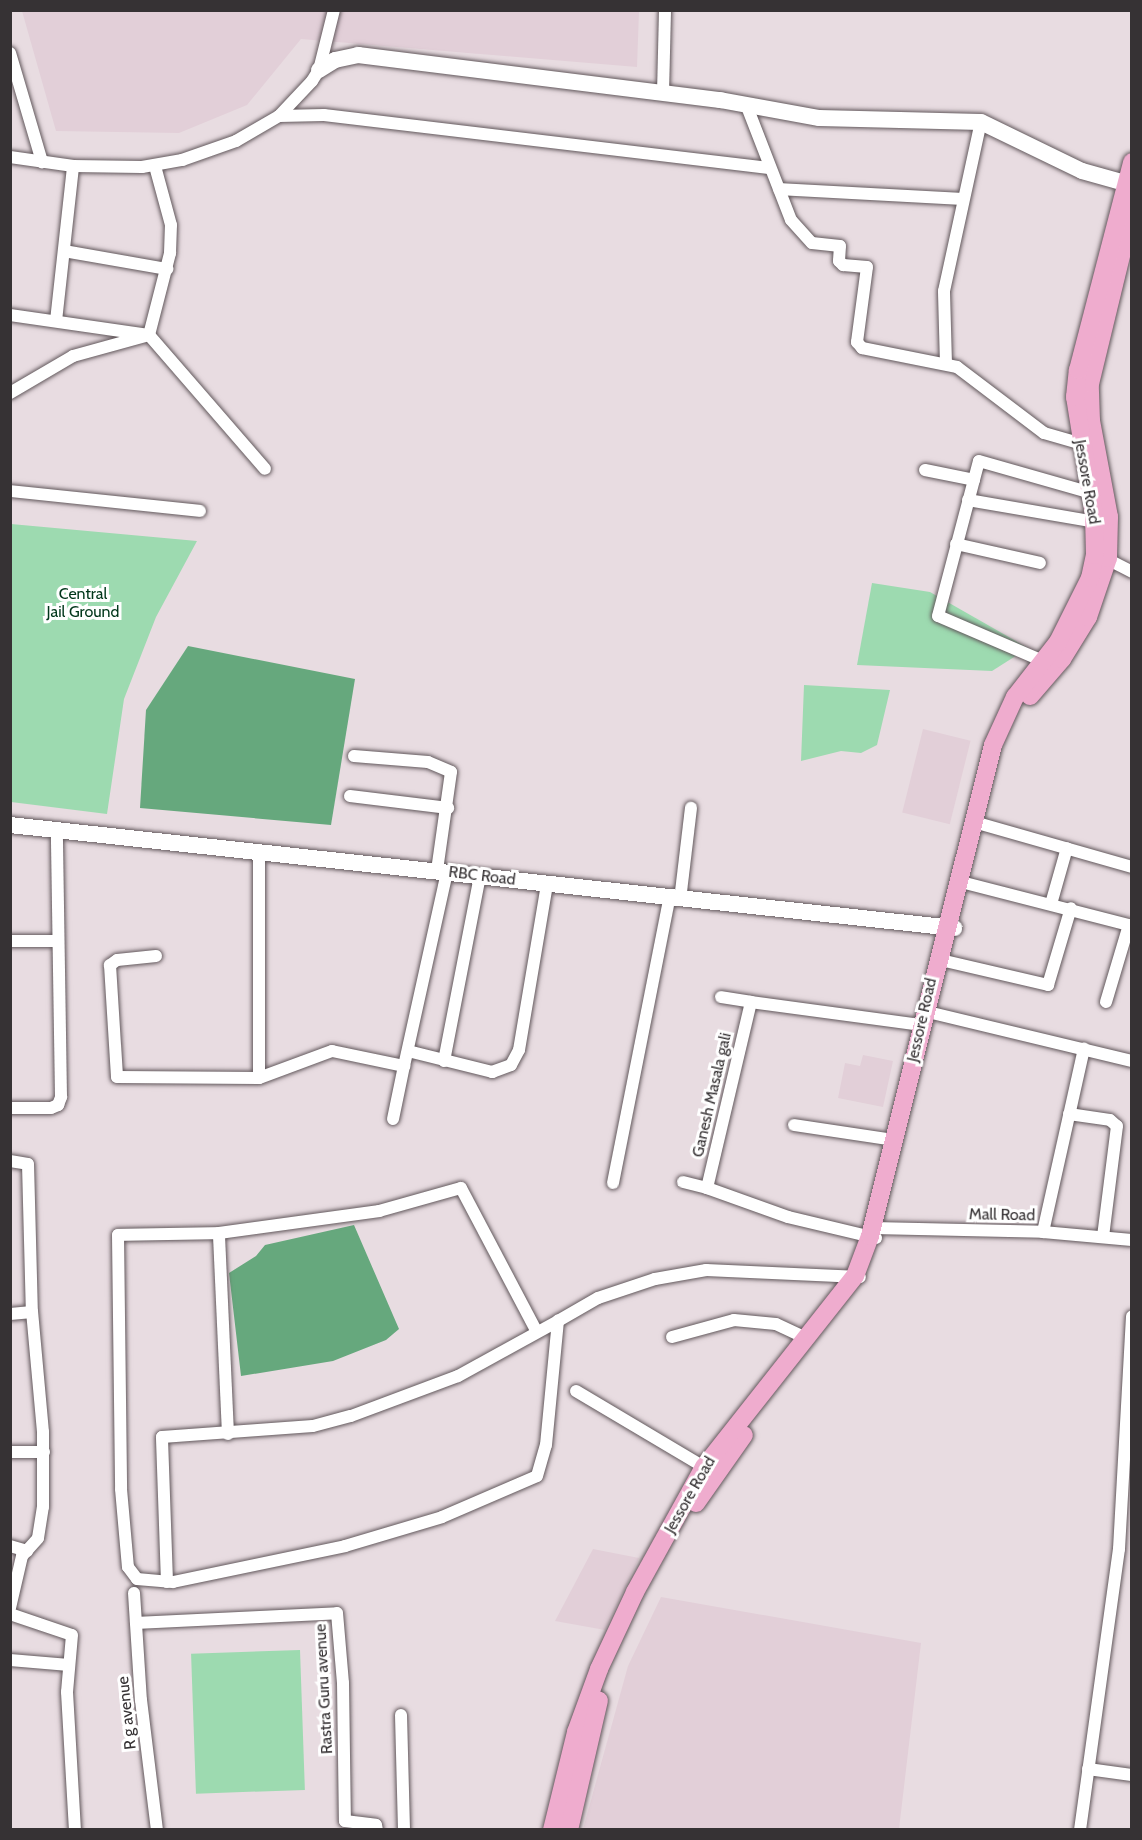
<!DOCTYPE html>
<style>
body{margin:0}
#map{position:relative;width:1142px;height:1840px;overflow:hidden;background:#e8dce1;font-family:Cabin,sans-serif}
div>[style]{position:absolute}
.built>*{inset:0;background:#e2cfd8;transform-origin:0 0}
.green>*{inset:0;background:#9ddab0;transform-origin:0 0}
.water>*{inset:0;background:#66a87d}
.roads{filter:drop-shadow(0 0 2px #62585c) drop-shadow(0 0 2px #62585c)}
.street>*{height:12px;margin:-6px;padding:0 6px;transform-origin:6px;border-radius:6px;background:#fff}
.secondary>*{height:16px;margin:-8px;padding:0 8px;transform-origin:8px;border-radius:8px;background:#fff}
.primary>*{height:18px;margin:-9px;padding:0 9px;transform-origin:9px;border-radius:9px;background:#efacce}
span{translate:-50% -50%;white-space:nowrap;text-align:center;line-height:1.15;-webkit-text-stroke:6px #fff;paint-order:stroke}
.street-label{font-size:16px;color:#363234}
.park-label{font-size:16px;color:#00361a}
.frame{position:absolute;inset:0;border:12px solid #363234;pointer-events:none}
</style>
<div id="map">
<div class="built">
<div style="clip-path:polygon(22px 11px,639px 11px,637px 67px,301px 39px,247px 105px,179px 133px,56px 131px)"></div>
<div style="left:923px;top:729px;width:49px;height:86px;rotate:14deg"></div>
<div style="clip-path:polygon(863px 1055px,893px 1061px,883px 1107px,838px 1098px,845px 1063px,860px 1066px)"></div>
<div style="clip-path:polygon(593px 1549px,639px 1558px,605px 1630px,555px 1621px)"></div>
<div style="clip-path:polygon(661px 1597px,921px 1643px,899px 1829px,583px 1829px,628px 1666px)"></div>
</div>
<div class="green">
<div style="clip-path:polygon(11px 524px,197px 541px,156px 617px,124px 699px,107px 814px,11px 802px)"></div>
<div style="clip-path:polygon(872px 583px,930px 592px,1028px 648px,992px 671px,857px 665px)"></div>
<div style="clip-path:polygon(804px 685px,890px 690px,877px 745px,861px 753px,841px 751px,801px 761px)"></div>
<div style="left:300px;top:1650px;width:140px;height:109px;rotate:88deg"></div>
</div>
<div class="water">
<div style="clip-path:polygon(188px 646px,355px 679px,331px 825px,140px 808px,146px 710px)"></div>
<div style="clip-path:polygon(354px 1225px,399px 1329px,386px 1340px,333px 1361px,241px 1376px,229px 1273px,256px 1256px,265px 1245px)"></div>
</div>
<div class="roads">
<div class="street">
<div style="left:10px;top:53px;width:114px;rotate:73.6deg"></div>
<div style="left:663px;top:93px;width:83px;rotate:-88.6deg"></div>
<div style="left:746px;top:104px;width:124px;rotate:68.8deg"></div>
<div style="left:791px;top:220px;width:31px;rotate:48deg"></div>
<div style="left:812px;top:243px;width:28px;rotate:6deg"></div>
<div style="left:840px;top:246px;width:15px;rotate:94deg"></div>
<div style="left:839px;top:261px;width:6px;rotate:45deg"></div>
<div style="left:843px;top:265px;width:24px;rotate:5deg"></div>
<div style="left:867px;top:267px;width:76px;rotate:97.6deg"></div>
<div style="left:857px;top:342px;width:8px;rotate:50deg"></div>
<div style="left:862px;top:348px;width:97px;rotate:11.3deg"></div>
<div style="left:957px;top:367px;width:109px;rotate:37.2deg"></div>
<div style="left:1044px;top:433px;width:37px;rotate:16deg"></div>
<div style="left:279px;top:116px;width:45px;rotate:-1.3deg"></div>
<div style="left:324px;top:115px;width:448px;rotate:6.8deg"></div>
<div style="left:10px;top:157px;width:64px;rotate:8.1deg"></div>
<div style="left:73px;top:166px;width:69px;rotate:0.8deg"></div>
<div style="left:142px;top:167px;width:41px;rotate:-9.9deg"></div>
<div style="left:182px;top:160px;width:57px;rotate:-19.4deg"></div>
<div style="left:236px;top:141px;width:50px;rotate:-30.2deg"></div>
<div style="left:279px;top:116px;width:48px;rotate:-46.7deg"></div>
<div style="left:312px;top:81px;width:13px;rotate:-58deg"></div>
<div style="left:319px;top:70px;width:62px;rotate:-76deg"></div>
<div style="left:779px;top:189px;width:183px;rotate:3.1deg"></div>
<div style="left:64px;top:251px;width:105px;rotate:9.9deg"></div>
<div style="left:10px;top:315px;width:140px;rotate:8.2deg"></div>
<div style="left:149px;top:335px;width:177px;rotate:49.1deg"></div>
<div style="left:56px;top:321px;width:156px;rotate:-83.7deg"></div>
<div style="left:946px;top:364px;width:73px;rotate:-91.6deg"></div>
<div style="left:944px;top:291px;width:173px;rotate:-77.7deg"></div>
<div style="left:10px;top:393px;width:73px;rotate:-30.4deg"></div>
<div style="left:73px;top:356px;width:79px;rotate:-15.4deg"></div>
<div style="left:149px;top:335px;width:85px;rotate:-75.6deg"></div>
<div style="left:170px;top:253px;width:28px;rotate:-88deg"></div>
<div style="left:171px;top:225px;width:61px;rotate:-105.2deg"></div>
<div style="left:925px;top:470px;width:50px;rotate:11.5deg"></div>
<div style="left:10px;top:491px;width:191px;rotate:6deg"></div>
<div style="left:968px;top:500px;width:129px;rotate:9.8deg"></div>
<div style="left:956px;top:544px;width:86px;rotate:12.7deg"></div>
<div style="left:1101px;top:556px;width:35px;rotate:27deg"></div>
<div style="left:1043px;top:661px;width:114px;rotate:-156.8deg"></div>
<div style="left:938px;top:616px;width:160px;rotate:-75.2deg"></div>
<div style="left:979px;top:461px;width:116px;rotate:15.9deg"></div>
<div style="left:354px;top:756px;width:74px;rotate:4.6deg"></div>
<div style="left:428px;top:762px;width:25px;rotate:23deg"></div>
<div style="left:451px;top:772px;width:99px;rotate:98.1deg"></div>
<div style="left:350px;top:796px;width:99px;rotate:7deg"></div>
<div style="left:981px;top:824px;width:157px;rotate:15.9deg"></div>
<div style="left:965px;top:883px;width:172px;rotate:14.4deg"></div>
<div style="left:680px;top:900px;width:93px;rotate:-83.2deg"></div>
<div style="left:1051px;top:904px;width:58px;rotate:-74.1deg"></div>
<div style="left:10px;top:941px;width:48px"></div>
<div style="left:156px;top:956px;width:39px;rotate:174deg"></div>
<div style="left:117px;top:960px;width:9px;rotate:144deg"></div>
<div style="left:110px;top:965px;width:112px;rotate:86.4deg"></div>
<div style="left:117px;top:1077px;width:142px;rotate:0.4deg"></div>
<div style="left:259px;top:1078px;width:78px;rotate:-20.3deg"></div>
<div style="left:332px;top:1051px;width:74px;rotate:11.8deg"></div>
<div style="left:404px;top:1066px;width:199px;rotate:-77.5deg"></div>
<div style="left:945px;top:961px;width:106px;rotate:13.1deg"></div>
<div style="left:1048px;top:985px;width:80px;rotate:-73.4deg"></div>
<div style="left:721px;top:997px;width:30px;rotate:9deg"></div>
<div style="left:1106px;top:1002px;width:80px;rotate:-73.4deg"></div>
<div style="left:932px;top:1013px;width:206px;rotate:13.5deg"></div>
<div style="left:408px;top:1051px;width:87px;rotate:14deg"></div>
<div style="left:492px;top:1072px;width:20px;rotate:-20deg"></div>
<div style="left:511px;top:1065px;width:17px;rotate:-62deg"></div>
<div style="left:519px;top:1050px;width:168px;rotate:-80.4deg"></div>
<div style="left:444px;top:1061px;width:188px;rotate:-79deg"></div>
<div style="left:259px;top:1078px;width:227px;rotate:-90deg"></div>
<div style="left:10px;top:1108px;width:41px"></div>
<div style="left:51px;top:1108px;width:8px;rotate:-23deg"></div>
<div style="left:58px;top:1105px;width:9px;rotate:-69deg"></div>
<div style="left:61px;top:1097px;width:267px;rotate:-90.9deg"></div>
<div style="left:1069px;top:1114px;width:41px;rotate:8.3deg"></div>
<div style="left:1110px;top:1120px;width:9px;rotate:41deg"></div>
<div style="left:1117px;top:1126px;width:112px;rotate:97.2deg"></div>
<div style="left:393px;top:1119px;width:54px;rotate:-78.3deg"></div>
<div style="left:794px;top:1125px;width:101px;rotate:8.5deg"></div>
<div style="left:10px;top:1161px;width:18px;rotate:9deg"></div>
<div style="left:28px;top:1164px;width:148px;rotate:88.5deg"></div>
<div style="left:32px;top:1312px;width:22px;rotate:175deg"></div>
<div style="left:683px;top:1182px;width:25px;rotate:14deg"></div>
<div style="left:613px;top:1183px;width:289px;rotate:-78.8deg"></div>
<div style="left:873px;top:1228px;width:170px;rotate:1.3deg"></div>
<div style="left:1043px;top:1232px;width:89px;rotate:5.1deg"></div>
<div style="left:1043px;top:1232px;width:188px;rotate:-77.4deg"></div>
<div style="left:219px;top:1233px;width:101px;rotate:178.9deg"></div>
<div style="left:118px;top:1235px;width:254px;rotate:89.3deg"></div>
<div style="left:121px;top:1489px;width:78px;rotate:84.9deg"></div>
<div style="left:128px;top:1567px;width:15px;rotate:53deg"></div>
<div style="left:137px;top:1579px;width:36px;rotate:5deg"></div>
<div style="left:173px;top:1582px;width:176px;rotate:-11.8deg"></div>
<div style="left:345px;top:1546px;width:101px;rotate:-16.6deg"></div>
<div style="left:442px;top:1517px;width:103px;rotate:-23.3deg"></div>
<div style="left:537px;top:1476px;width:32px;rotate:-74deg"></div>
<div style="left:546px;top:1445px;width:125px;rotate:-84.5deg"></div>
<div style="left:558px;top:1321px;width:46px;rotate:-29.9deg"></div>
<div style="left:598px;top:1298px;width:60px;rotate:-18.4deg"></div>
<div style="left:655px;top:1279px;width:52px;rotate:-10deg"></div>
<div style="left:706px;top:1270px;width:154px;rotate:2.6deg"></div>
<div style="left:876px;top:1238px;width:90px;rotate:-166.6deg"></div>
<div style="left:788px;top:1217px;width:86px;rotate:-160.3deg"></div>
<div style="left:707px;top:1188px;width:191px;rotate:-76.7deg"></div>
<div style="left:751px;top:1002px;width:172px;rotate:7.7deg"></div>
<div style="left:672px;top:1337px;width:64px;rotate:-15.3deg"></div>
<div style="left:734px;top:1320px;width:42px;rotate:5.4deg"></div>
<div style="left:776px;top:1324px;width:33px;rotate:25deg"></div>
<div style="left:576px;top:1391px;width:149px;rotate:30.7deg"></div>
<div style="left:228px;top:1434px;width:201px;rotate:-92.6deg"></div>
<div style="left:219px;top:1233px;width:162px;rotate:-7.8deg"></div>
<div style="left:379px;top:1211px;width:85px;rotate:-15.7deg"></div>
<div style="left:461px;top:1188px;width:161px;rotate:62.2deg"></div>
<div style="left:10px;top:1452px;width:34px"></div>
<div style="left:10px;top:1546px;width:18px;rotate:16deg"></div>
<div style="left:167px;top:1582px;width:145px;rotate:-92deg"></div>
<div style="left:162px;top:1437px;width:151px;rotate:-4.2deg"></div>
<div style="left:313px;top:1426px;width:39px;rotate:-15deg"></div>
<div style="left:351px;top:1416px;width:114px;rotate:-20.5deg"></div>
<div style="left:458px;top:1376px;width:114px;rotate:-28.8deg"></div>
<div style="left:134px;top:1593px;width:107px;rotate:86.3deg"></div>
<div style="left:141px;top:1700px;width:131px;rotate:83deg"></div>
<div style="left:10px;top:1608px;width:53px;rotate:-77deg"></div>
<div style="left:22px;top:1556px;width:24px;rotate:-48deg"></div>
<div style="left:38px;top:1538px;width:31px;rotate:-81deg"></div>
<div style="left:43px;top:1507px;width:75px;rotate:-90deg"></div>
<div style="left:43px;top:1432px;width:121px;rotate:-95.2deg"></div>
<div style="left:10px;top:1614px;width:65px;rotate:18.7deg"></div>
<div style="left:72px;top:1635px;width:57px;rotate:95deg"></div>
<div style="left:67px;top:1692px;width:138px;rotate:86.7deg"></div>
<div style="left:136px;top:1623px;width:201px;rotate:-2.8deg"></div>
<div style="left:337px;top:1613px;width:70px;rotate:85.1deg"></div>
<div style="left:343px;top:1683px;width:138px;rotate:89.2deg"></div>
<div style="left:345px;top:1821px;width:31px;rotate:7deg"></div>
<div style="left:376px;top:1825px;width:5px;rotate:79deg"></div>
<div style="left:10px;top:1660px;width:59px;rotate:4.8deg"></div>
<div style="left:401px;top:1715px;width:115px;rotate:88.5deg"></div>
<div style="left:1088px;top:1769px;width:44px;rotate:7.8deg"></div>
<div style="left:1080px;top:1830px;width:284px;rotate:-82.1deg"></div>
<div style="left:1119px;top:1549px;width:233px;rotate:-86.8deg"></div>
</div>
<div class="secondary">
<div style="left:319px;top:70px;width:19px;rotate:-32deg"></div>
<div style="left:335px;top:60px;width:24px;rotate:-12deg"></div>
<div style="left:358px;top:55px;width:365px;rotate:7.1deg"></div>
<div style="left:720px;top:100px;width:101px;rotate:10.3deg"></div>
<div style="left:819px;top:118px;width:162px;rotate:1.4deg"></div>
<div style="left:981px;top:122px;width:112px;rotate:25.9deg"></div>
<div style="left:1082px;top:171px;width:52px;rotate:15.6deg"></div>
<div style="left:10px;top:825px;width:950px;rotate:6.23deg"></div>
</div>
<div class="primary">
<div style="left:1030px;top:696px;width:49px;rotate:-49.1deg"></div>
<div style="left:1062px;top:659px;width:49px;rotate:-58.2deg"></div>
<div style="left:1088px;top:617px;width:62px;rotate:-71.3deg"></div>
<div style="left:1108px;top:558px;width:41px;rotate:-88.6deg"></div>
<div style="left:1109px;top:517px;width:98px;rotate:-100.6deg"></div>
<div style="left:1091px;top:421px;width:37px;rotate:-92deg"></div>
<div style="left:1090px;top:384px;width:179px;rotate:-76.4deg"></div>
<div style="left:696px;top:1503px;width:83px;rotate:-54.8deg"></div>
<div style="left:552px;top:1830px;width:101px;rotate:-76.2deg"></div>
<div style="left:576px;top:1732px;width:67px;rotate:-69.9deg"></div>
<div style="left:599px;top:1669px;width:85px;rotate:-64.9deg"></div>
<div style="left:635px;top:1592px;width:143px;rotate:-61.1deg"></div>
<div style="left:704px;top:1467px;width:243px;rotate:-51.7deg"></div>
<div style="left:855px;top:1276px;width:43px;rotate:-69.4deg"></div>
<div style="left:870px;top:1236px;width:506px;rotate:-75.94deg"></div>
<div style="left:993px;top:745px;width:53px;rotate:-65.4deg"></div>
<div style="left:1015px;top:697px;width:70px;rotate:-52deg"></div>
<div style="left:1058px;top:642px;width:72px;rotate:-63.4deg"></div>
<div style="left:1090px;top:578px;width:24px;rotate:-78deg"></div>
<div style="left:1095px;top:555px;width:41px;rotate:-91.4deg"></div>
<div style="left:1094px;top:514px;width:119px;rotate:-99.2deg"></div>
<div style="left:1075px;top:397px;width:27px;rotate:-84deg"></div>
<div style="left:1078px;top:370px;width:215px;rotate:-75.4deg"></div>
<div style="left:569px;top:1830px;width:133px;rotate:-77deg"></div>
</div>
</div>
<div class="street-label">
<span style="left:1087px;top:482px;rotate:80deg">Jessore Road</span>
<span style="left:482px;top:876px;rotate:7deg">RBC Road</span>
<span style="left:922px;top:1020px;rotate:-77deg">Jessore Road</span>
<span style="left:712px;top:1095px;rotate:-77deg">Ganesh Masala gali</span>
<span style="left:1002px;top:1215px;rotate:1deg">Mall Road</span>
<span style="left:690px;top:1495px;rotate:-60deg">Jessore Road</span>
<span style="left:324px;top:1689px;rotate:-93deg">Rastra Guru avenue</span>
<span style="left:127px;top:1713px;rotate:-96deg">R g avenue</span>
</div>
<div class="park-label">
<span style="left:83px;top:603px">Central<br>Jail Ground</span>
</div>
<div class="frame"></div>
</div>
